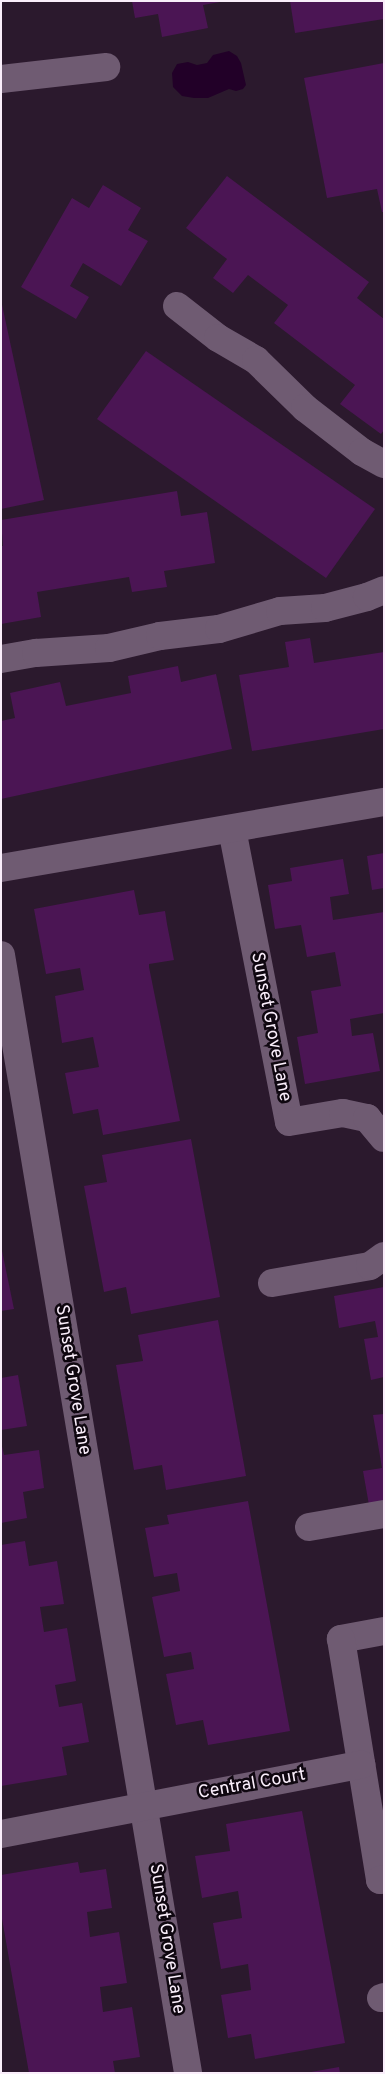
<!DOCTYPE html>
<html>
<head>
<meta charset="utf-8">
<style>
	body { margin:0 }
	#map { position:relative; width:385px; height:2074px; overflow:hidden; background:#2b192d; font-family:Overpass,sans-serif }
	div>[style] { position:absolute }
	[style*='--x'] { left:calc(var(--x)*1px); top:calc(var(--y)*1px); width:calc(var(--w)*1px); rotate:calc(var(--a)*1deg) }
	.water>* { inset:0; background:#220028 }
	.building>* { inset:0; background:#4b1554 }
	.street>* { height:28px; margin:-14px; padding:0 14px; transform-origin:14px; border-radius:14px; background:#6f5b72 }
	span { translate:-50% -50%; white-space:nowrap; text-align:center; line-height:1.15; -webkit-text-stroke:5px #0f0710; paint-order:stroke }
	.street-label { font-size:18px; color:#faeefb }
	.frame { position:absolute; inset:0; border:2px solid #faeefb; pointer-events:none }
</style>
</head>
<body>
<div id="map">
	<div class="water">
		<div style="clip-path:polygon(229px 51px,237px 56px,241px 63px,246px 85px,243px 89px,236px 91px,229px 89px,208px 98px,194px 98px,182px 96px,173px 87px,172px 73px,177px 64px,188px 62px,197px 65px,207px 63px,213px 55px)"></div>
	</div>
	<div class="building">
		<div style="clip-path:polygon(132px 1px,220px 1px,220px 2px,203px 5px,208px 28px,162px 37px,158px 14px,135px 18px)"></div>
		<div style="clip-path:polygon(290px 1px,384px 1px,384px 19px,295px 33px)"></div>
		<div style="clip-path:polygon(384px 63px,384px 212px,382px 212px,377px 189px,327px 198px,304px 78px)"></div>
		<div style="clip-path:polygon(227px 176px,369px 282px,357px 298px,384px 319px,384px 430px,381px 434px,340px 404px,355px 385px,274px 323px,288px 305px,248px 275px,233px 293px,213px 278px,227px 259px,186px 228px)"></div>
		<div style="clip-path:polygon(103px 185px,141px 208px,128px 230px,148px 241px,121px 286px,83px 263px,70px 286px,89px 297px,76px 319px,21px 287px,72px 198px,89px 208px)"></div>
		<div style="clip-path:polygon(1px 300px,44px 500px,1px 509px)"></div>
		<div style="clip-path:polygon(146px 351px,375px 509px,326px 578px,97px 419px)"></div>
		<div style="clip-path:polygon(177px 491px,181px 516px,207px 512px,215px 563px,164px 571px,167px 587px,132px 592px,129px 577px,37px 592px,41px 617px,1px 624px,1px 546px,3px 546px,1px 520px)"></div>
		<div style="clip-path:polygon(310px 638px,314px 663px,384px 652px,384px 729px,252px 751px,239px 675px,289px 667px,285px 642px)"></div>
		<div style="clip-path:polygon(178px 666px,181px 682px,216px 674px,232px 749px,1px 799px,1px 721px,15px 718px,10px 693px,60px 682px,66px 706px,131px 693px,128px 676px)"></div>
		<div style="clip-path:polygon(384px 853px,384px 888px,372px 890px,367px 856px)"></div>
		<div style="clip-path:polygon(343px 859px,349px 894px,330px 897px,333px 920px,384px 912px,384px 1013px,350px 1019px,352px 1036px,373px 1033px,380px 1071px,305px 1084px,297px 1037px,318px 1033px,311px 991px,341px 986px,335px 952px,307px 957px,301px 925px,275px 929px,268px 885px,292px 881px,290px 868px)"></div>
		<div style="clip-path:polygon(134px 890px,139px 915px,165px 911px,167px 924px,174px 960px,149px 964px,149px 967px,180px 1121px,103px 1135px,98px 1109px,73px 1114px,65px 1073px,99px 1067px,93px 1037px,62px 1043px,55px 996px,84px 990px,80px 968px,46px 974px,34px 909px)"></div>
		<div style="clip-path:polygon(191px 1139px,220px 1297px,131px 1314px,126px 1287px,104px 1292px,84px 1186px,107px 1182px,102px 1155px)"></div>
		<div style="clip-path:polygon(1px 1246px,14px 1309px,1px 1311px)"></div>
		<div style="clip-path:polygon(384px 1287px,384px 1377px,371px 1380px,364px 1339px,378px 1337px,375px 1321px,339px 1328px,334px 1296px)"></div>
		<div style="clip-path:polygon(218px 1320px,246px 1476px,166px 1490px,162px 1465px,134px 1470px,116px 1365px,143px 1361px,138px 1335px)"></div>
		<div style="clip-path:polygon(18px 1375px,27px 1426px,1px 1430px,1px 1378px)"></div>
		<div style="clip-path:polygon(384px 1414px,384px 1503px,369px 1505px,363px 1471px,382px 1468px,373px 1415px)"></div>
		<div style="clip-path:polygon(1px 1442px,4px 1455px,39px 1450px,44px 1488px,23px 1492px,27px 1518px,1px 1523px)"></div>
		<div style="clip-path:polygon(248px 1501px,290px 1731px,208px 1745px,203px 1720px,176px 1725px,166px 1674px,194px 1669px,191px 1652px,164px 1657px,152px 1597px,180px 1591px,177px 1573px,154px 1577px,145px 1528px,169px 1524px,167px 1515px)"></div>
		<div style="clip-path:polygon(25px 1541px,29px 1566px,57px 1561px,64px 1604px,40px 1607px,44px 1632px,67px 1628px,76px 1681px,55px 1685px,59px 1707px,82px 1703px,89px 1742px,62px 1747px,67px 1775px,1px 1786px,1px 1545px)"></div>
		<div style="clip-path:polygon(302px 1811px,345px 2043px,255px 2059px,251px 2034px,228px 2038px,221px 1995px,251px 1990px,248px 1964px,221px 1969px,213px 1923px,242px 1918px,238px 1891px,202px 1898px,195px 1856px,230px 1851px,226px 1824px)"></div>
		<div style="clip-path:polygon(78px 1862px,80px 1873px,106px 1869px,112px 1908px,87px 1912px,90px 1937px,119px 1932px,127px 1983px,100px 1987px,103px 2012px,132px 2007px,140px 2057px,113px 2061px,115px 2073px,29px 2073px,1px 1913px,1px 1875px)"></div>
		<div style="clip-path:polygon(339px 2067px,340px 2073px,311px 2073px,311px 2072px)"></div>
	</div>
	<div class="street">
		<div style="--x:1;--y:79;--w:106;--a:-6.5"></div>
		<div style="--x:177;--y:306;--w:52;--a:38"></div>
		<div style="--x:218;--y:338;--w:44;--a:30.1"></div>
		<div style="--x:256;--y:360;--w:69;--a:44.4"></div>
		<div style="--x:305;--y:408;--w:72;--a:37.7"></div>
		<div style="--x:362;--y:452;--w:25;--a:29"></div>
		<div style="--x:1;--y:659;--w:36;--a:-10"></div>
		<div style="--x:36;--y:653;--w:73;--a:-3.9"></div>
		<div style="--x:109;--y:648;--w:52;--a:-13.2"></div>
		<div style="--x:160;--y:636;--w:59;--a:-6.8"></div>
		<div style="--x:219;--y:629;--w:64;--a:-16.4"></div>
		<div style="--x:280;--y:611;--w:45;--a:-3.8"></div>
		<div style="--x:325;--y:608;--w:43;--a:-14.7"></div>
		<div style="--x:367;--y:597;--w:18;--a:-22"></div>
		<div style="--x:232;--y:829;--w:298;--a:79"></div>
		<div style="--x:289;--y:1122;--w:55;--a:-9.5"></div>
		<div style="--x:343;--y:1113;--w:25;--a:12"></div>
		<div style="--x:367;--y:1118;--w:26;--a:50"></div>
		<div style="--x:1;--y:868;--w:389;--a:-9.8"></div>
		<div style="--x:1;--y:955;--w:1134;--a:80.5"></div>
		<div style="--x:272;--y:1283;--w:99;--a:-9.8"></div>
		<div style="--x:370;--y:1266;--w:17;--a:-36"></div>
		<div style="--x:309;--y:1527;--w:76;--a:-9.8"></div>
		<div style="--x:384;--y:1631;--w:44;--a:169.5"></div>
		<div style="--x:341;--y:1639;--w:244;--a:80.8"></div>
		<div style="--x:380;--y:1880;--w:4;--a:-14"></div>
		<div style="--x:1;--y:1834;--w:367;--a:-10.9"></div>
		<div style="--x:381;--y:1998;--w:3;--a:-18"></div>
	</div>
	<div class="street-label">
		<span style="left:270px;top:1027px;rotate:79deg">Sunset Grove Lane</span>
		<span style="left:72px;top:1380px;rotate:81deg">Sunset Grove Lane</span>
		<span style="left:252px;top:1785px;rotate:-10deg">Central Court</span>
		<span style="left:166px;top:1939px;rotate:81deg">Sunset Grove Lane</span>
	</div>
	<div class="frame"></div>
</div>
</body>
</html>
